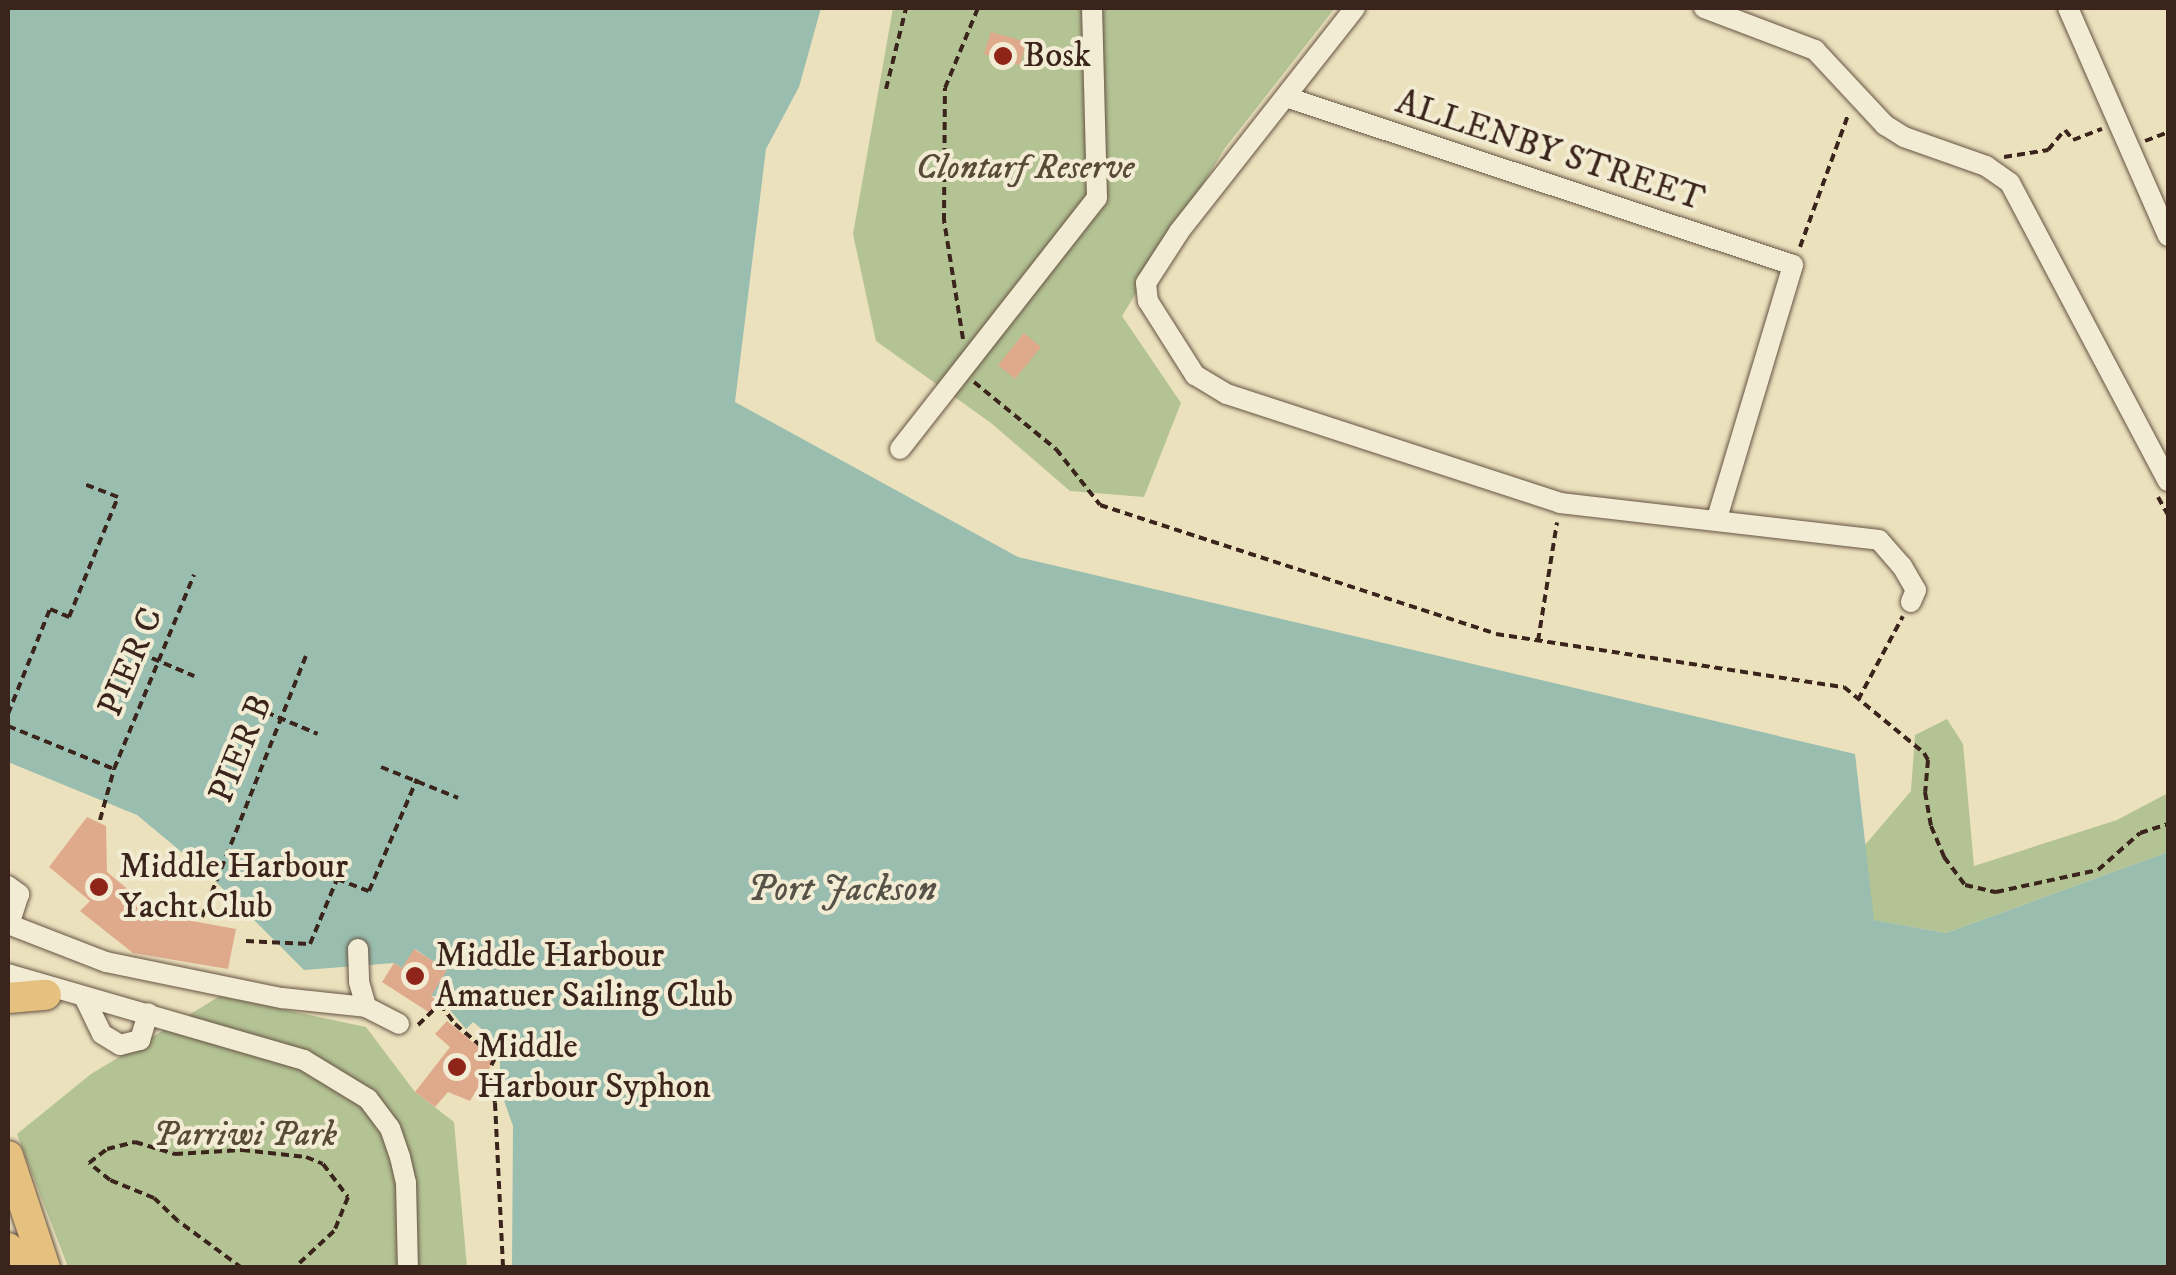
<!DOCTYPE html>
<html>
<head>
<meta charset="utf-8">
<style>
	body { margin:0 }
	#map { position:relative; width:2176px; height:1275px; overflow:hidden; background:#ece1bd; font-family:"IM FELL DW Pica",serif }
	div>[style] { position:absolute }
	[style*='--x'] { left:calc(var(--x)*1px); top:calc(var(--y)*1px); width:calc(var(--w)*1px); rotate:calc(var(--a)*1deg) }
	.green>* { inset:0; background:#b4c394 }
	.water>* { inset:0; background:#99beaf }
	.building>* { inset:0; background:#dfaa8c }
	.path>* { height:4px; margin-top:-2px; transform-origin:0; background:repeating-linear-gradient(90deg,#3a241b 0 8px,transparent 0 13px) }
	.roads { filter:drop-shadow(0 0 2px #665344) drop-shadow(0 0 2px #665344) }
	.minor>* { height:20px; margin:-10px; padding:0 10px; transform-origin:10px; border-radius:10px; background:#f3ecd4 }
	.highway>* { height:30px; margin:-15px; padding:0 15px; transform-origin:15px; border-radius:15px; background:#e6c07e }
	.dots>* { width:28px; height:28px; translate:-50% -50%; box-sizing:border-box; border:5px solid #f3ecd4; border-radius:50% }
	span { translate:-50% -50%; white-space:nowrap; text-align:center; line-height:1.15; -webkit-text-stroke:8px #f3ecd4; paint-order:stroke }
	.poi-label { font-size:35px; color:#3a241b }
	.left { translate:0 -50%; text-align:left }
	.street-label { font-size:35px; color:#3a241b }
	.park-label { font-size:35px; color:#584c39; font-style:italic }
	.water-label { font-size:38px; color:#565247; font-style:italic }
	.frame { position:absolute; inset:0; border:10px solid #3a241b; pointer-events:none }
</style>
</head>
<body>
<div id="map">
	<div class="green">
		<div style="clip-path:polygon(893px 8px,1335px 8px,1225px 148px,1122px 316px,1181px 403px,1144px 497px,1070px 491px,991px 423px,876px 341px,853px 234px)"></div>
		<div style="clip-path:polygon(1947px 719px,1963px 744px,1974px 866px,2117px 820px,2168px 793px,2168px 852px,1946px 933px,1873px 920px,1865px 845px,1911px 791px,1915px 735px)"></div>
		<div style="clip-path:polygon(220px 996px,366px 1027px,415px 1092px,454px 1122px,467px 1267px,68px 1267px,17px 1134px,91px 1074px)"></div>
	</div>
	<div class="water">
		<div style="clip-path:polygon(8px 8px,821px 8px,799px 87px,766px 149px,735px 402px,1018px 557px,1855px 754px,1874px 920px,1946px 933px,2168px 852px,2168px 1267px,512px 1267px,513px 1126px,500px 1089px,500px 1049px,493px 1051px,485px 1044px,489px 1035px,473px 1022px,466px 1029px,438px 996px,431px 996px,446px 970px,415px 949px,402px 968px,394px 963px,304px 970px,208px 874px,137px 815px,8px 762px)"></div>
	</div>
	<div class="building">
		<div style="clip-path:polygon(991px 32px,1027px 42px,1020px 65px,984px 54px)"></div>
		<div style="clip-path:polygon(1024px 333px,1041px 347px,1015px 379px,998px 365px)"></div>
		<div style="clip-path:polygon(87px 817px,106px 826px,107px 872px,159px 915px,236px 929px,228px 969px,133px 953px,80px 911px,90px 901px,49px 867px)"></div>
		<div style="clip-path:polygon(414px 949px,447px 970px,431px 996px,438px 1001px,430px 1013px,382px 982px,394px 963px,402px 968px)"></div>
		<div style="clip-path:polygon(447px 1021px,494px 1060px,470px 1101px,448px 1092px,435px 1107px,415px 1092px,450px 1047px,435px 1034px)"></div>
	</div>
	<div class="path">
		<div style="--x:886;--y:89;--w:83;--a:-76.1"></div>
		<div style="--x:2145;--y:141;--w:25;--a:-21"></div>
		<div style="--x:2004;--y:157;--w:45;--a:-9"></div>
		<div style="--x:2048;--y:150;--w:26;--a:-50"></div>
		<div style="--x:2065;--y:130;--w:13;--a:51"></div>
		<div style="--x:2073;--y:140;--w:31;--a:-21"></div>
		<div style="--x:1800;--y:247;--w:140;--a:-70"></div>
		<div style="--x:963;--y:339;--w:120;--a:-99.1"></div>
		<div style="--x:944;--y:221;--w:133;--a:-89.6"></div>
		<div style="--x:945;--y:88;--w:87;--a:-67.6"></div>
		<div style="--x:974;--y:382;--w:106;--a:39.3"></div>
		<div style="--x:1056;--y:449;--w:71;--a:51.8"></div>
		<div style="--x:1100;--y:505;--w:416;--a:18"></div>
		<div style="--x:1496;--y:634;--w:352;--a:8.7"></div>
		<div style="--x:1844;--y:687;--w:104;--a:39.5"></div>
		<div style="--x:1924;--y:753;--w:8;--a:60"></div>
		<div style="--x:1928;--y:760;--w:32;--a:95"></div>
		<div style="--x:1925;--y:792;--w:35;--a:80"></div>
		<div style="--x:1931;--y:826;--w:34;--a:67"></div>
		<div style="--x:1944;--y:857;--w:35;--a:53"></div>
		<div style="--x:1965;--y:885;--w:32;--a:13"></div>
		<div style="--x:1996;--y:892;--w:104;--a:-12.2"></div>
		<div style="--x:2098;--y:870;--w:56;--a:-41.4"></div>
		<div style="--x:2140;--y:833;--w:29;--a:-18"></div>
		<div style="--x:2158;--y:497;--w:21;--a:61"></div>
		<div style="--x:1538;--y:641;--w:120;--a:-80.9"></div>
		<div style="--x:128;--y:648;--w:72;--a:23"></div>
		<div style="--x:1858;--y:700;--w:95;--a:-61.8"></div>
		<div style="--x:254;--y:707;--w:69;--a:22.9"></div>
		<div style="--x:8;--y:714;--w:113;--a:-68.2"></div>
		<div style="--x:50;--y:609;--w:21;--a:23"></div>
		<div style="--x:69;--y:617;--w:130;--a:-67.8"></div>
		<div style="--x:118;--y:497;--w:36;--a:-159"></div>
		<div style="--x:8;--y:726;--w:114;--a:22.1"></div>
		<div style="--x:381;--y:767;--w:83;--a:21.9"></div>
		<div style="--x:100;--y:820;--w:53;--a:-74.6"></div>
		<div style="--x:114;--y:769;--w:210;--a:-67.6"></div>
		<div style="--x:202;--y:917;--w:281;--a:-68.3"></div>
		<div style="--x:246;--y:941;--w:64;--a:2.7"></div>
		<div style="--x:310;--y:944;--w:70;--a:-67.4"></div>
		<div style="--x:337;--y:879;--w:34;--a:21"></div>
		<div style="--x:369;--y:891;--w:122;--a:-66.8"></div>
		<div style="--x:418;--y:1025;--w:30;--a:-44"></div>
		<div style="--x:440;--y:1004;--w:25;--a:53"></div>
		<div style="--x:455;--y:1024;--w:52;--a:40.4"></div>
		<div style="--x:495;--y:1058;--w:20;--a:117"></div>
		<div style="--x:486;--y:1076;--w:8;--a:45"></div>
		<div style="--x:492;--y:1082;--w:21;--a:82"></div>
		<div style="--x:495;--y:1103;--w:165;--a:87.2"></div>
		<div style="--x:242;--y:1268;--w:79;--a:-143.7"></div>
		<div style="--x:178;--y:1221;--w:33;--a:-136"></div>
		<div style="--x:154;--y:1198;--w:48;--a:-157.8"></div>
		<div style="--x:110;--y:1180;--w:27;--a:-141"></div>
		<div style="--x:89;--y:1163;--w:23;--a:-38"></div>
		<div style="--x:107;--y:1149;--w:29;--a:-14"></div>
		<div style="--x:135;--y:1142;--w:42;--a:16.7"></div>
		<div style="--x:175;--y:1154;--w:67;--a:-3.4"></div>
		<div style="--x:242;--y:1150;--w:64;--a:6.2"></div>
		<div style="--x:306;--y:1157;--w:18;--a:22"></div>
		<div style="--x:323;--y:1164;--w:41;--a:52.9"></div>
		<div style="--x:348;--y:1197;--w:37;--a:112"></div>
		<div style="--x:334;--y:1231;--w:54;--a:137.2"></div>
	</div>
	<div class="roads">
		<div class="minor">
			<div style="--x:1355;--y:8;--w:285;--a:128.2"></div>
			<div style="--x:1179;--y:232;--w:61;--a:122.9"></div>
			<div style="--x:1146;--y:283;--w:18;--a:84"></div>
			<div style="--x:1148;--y:301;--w:88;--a:57.6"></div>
			<div style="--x:1195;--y:375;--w:37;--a:31"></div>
			<div style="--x:1227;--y:394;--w:350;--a:18.1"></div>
			<div style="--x:1560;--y:503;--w:321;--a:6.6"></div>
			<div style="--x:1879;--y:540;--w:35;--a:49"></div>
			<div style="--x:1902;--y:566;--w:28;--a:60"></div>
			<div style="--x:1916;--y:590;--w:13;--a:113"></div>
			<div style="--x:1704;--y:8;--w:119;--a:20.7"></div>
			<div style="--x:1815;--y:50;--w:103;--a:47"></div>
			<div style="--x:1885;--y:125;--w:22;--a:32"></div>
			<div style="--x:1904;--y:137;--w:87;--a:19.5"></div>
			<div style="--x:1986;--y:166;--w:29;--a:35"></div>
			<div style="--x:2010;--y:183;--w:337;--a:62.1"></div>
			<div style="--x:2068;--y:8;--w:249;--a:66.3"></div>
			<div style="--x:1286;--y:97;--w:534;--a:18.33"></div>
			<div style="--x:1793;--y:265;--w:265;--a:106.7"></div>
			<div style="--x:900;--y:449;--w:319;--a:-51.9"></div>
			<div style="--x:1097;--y:198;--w:190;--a:-91.5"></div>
			<div style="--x:8;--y:886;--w:14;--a:36"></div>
			<div style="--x:19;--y:894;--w:32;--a:108"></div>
			<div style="--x:8;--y:924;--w:105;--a:21.2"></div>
			<div style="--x:106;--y:962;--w:180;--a:11.6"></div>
			<div style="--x:282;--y:998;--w:84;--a:6.1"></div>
			<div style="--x:366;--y:1007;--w:37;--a:27"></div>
			<div style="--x:358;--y:949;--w:33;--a:88"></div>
			<div style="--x:359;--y:982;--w:26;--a:74"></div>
			<div style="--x:8;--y:974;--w:308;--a:16.2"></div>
			<div style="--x:304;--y:1060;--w:75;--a:31.4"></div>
			<div style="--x:368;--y:1099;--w:36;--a:53"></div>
			<div style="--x:390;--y:1128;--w:31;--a:71"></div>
			<div style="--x:400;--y:1157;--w:27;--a:77"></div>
			<div style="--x:406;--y:1183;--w:85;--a:88.7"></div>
			<div style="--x:84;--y:997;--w:41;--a:64.1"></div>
			<div style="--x:102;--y:1034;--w:21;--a:31"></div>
			<div style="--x:120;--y:1045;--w:21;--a:-14"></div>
			<div style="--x:140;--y:1040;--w:28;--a:-73"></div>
		</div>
		<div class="highway">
			<div style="--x:8;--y:998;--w:38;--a:-5"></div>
			<div style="--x:8;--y:1156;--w:118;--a:71.7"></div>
			<div style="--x:8;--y:1248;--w:21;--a:71"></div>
		</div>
	</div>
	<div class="dots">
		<div style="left:1003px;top:56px;background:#8f2418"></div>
		<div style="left:99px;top:887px;background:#8f2418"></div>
		<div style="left:415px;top:976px;background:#8f2418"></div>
		<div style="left:457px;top:1067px;background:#8f2418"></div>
	</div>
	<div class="poi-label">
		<span class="left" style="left:1023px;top:56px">Bosk</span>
		<span class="left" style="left:119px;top:887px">Middle Harbour<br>Yacht Club</span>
		<span class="left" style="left:435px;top:976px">Middle Harbour<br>Amatuer Sailing Club</span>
		<span class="left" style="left:477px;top:1067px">Middle<br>Harbour Syphon</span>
	</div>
	<div class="street-label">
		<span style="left:1550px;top:151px;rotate:18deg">ALLENBY STREET</span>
		<span style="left:131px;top:662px;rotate:-67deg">PIER C</span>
		<span style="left:241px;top:749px;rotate:-68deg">PIER B</span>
	</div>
	<div class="park-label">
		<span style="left:1025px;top:168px">Clontarf Reserve</span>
		<span style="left:245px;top:1135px">Parriwi Park</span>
	</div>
	<div class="water-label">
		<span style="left:842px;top:890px">Port Jackson</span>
	</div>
	<div class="frame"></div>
</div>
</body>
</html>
